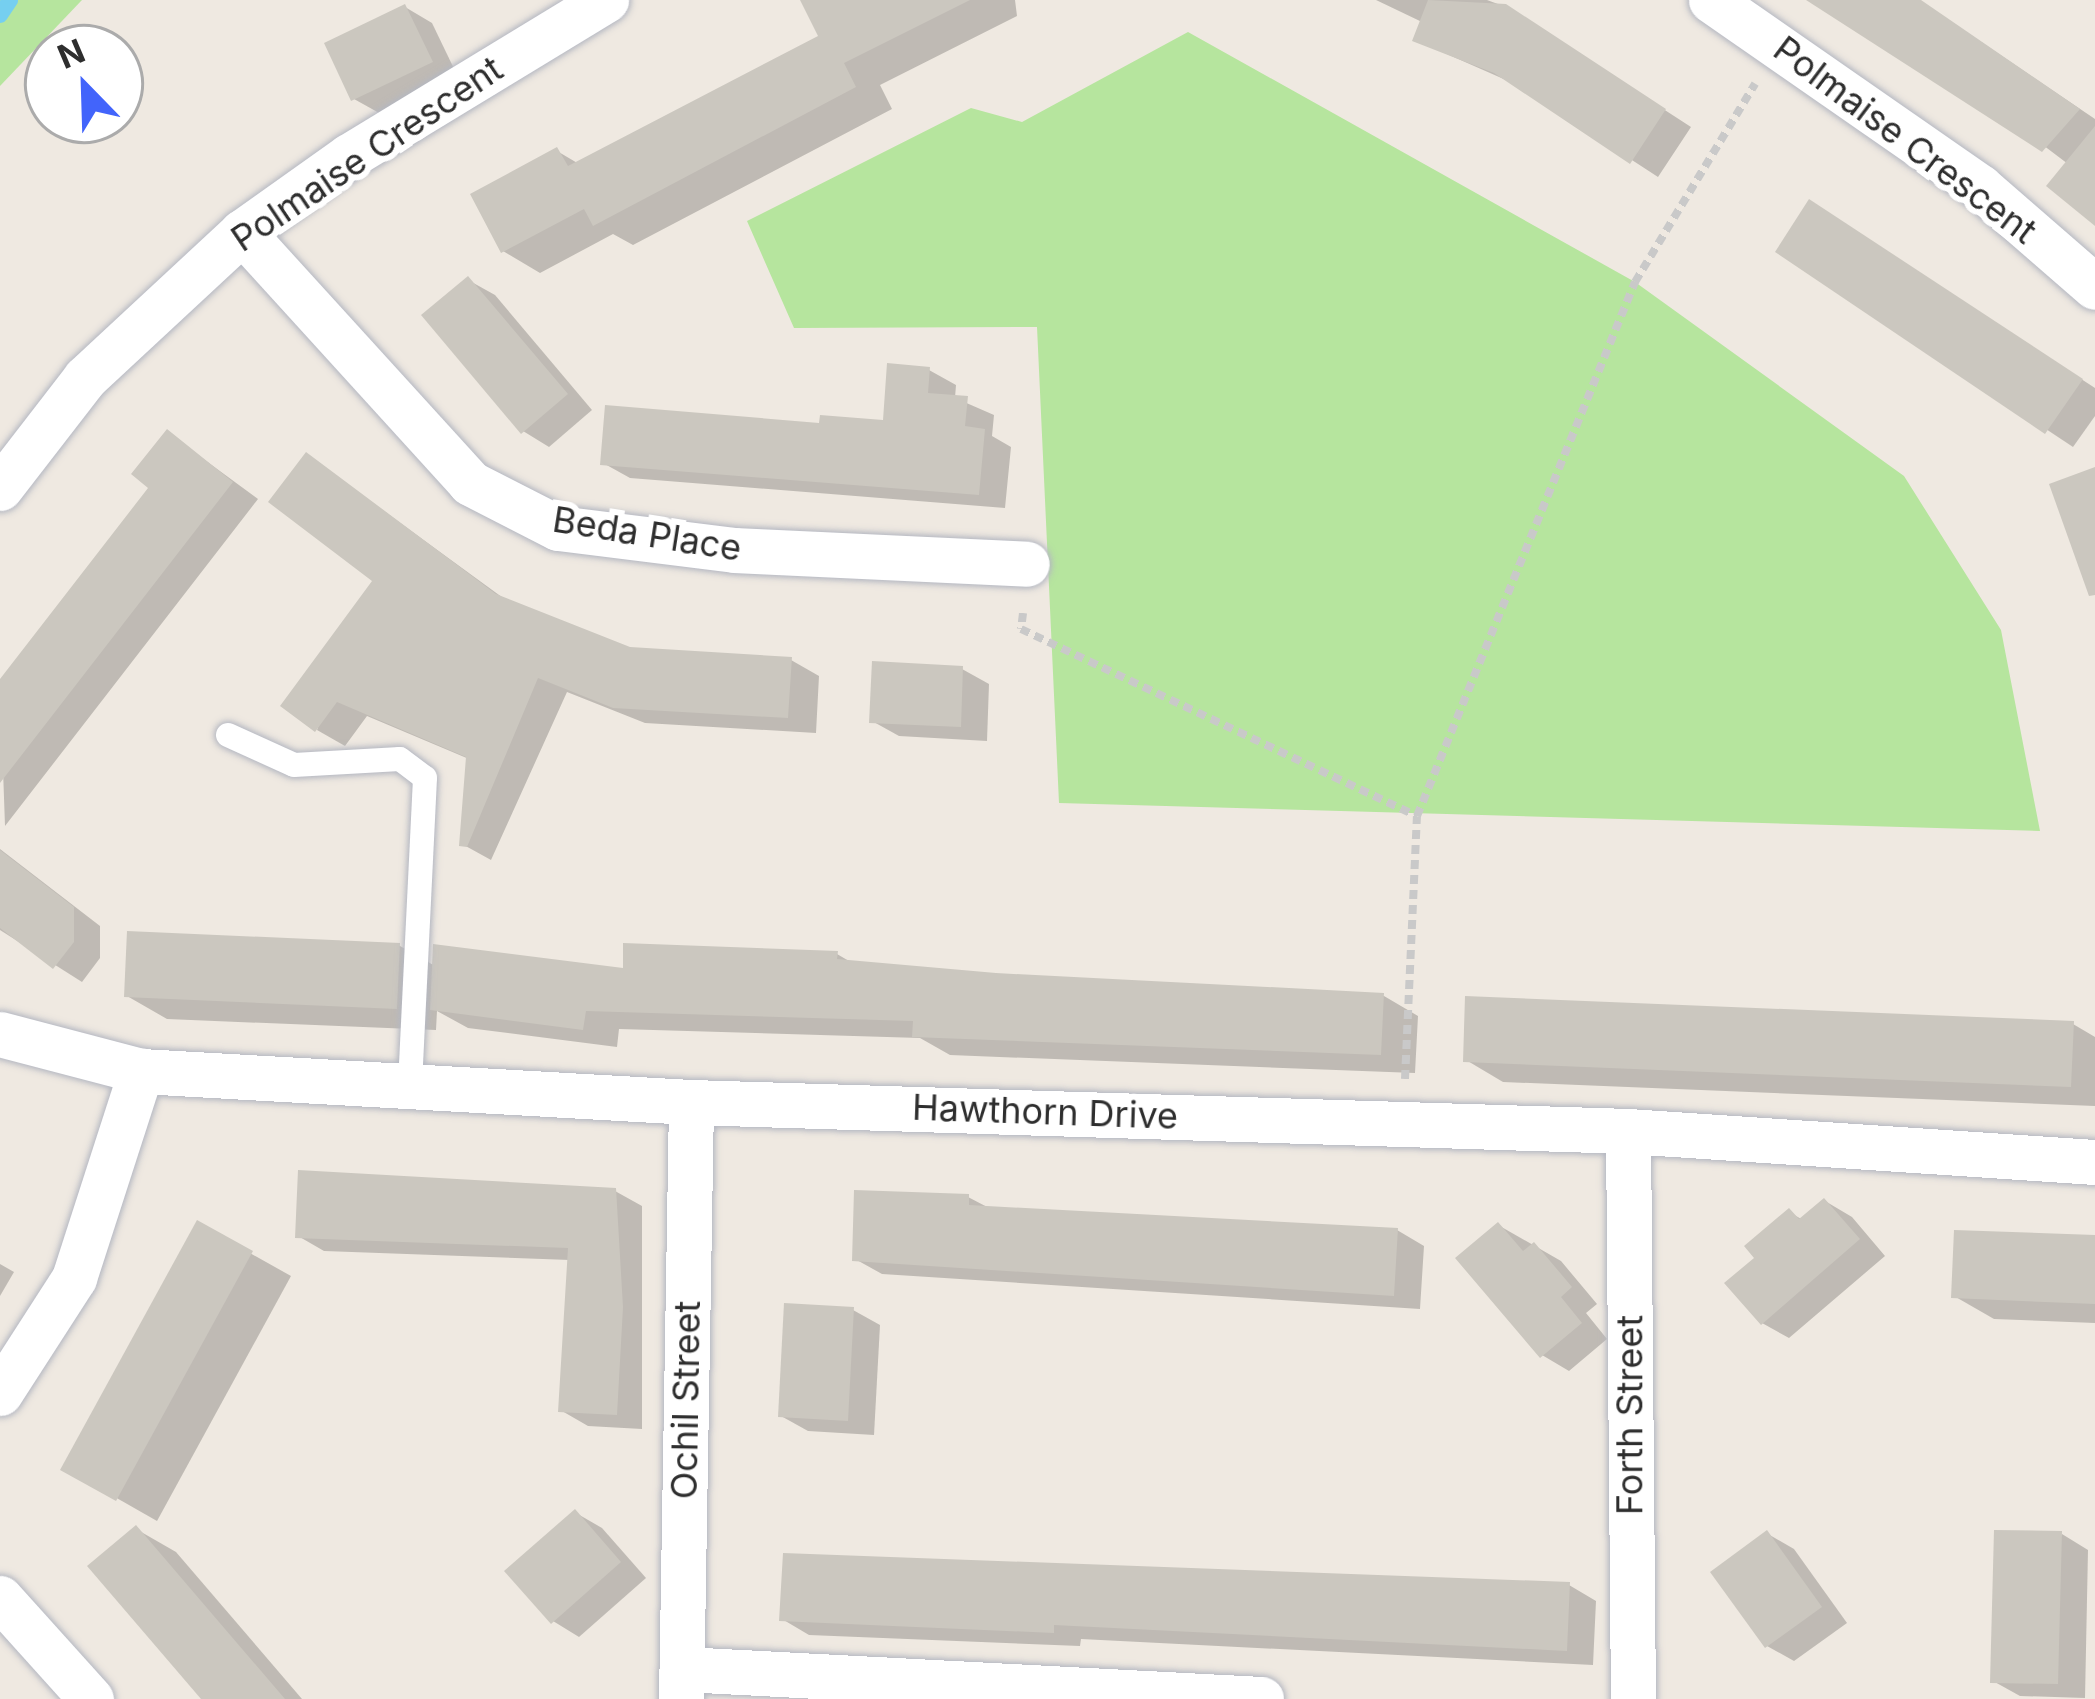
<!DOCTYPE html>
<html>
<head>
<meta charset="utf-8">
<style>
	body { margin:0 }
	#map { position:relative; width:2095px; height:1699px; overflow:hidden; background:#efe9e1; font-family:Inter,sans-serif }
	div>[style] { position:absolute }
	[style*='--x'] { left:calc(var(--x)*1px); top:calc(var(--y)*1px); width:calc(var(--w)*1px); rotate:calc(var(--a)*1deg) }
	.green>* { inset:0; background:#b6e59e }
	.shadow>* { inset:0; background:#0003 }
	.stream>* { height:16px; margin:-8px; padding:0 8px; transform-origin:8px; border-radius:8px; background:#75cff0 }
	.building>* { inset:0; background:#cbc7bf }
	.path>* { height:8px; margin-top:-4px; transform-origin:0; background:repeating-linear-gradient(90deg,#c9c9c9 0 9px,transparent 0 15px) }
	.roads { filter:drop-shadow(0 0 3px #b4b7c1) drop-shadow(0 0 3px #b4b7c1) }
	.service>* { height:24px; margin:-12px; padding:0 12px; transform-origin:12px; border-radius:12px; background:#fff }
	.minor>* { height:45px; margin:-22.5px; padding:0 22.5px; transform-origin:22.5px; border-radius:22.5px; background:#fff }
	span { translate:-50% -50%; white-space:nowrap; text-align:center; line-height:1.15; -webkit-text-stroke:12px #fff; paint-order:stroke }
	.street-label { font-size:36px; color:#2e2e2e }
	.north { position:absolute; left:24px; top:24px; width:120px; height:120px; box-sizing:border-box; background:#fff; border:3px solid #ababab; border-radius:50%; rotate:337deg; font-size:33px; font-weight:700; line-height:48px; text-align:center; color:#2e2e2e }
	.north::after { content:''; display:block; margin:auto; width:42px; height:54px; background:#4264fb; clip-path:polygon(50% 0,100% 100%,50% 72%,0 100%) }
</style>
</head>
<body>
<div id="map">
	<div class="green">
		<div style="clip-path:polygon(0 0,82px 0,0 86px)"></div>
		<div style="clip-path:polygon(1188px 32px,1635px 282px,1904px 476px,2001px 630px,2040px 831px,1059px 803px,1037px 327px,794px 328px,747px 221px,971px 108px,1022px 122px)"></div>
	</div>
	<div class="shadow">
		<div style="clip-path:polygon(831px 0,1015px 0,1017px 16px,880px 85px,892px 109px,633px 245px,613px 234px,540px 273px,503px 251px,557px 151px,579px 164px,822px 37px)"></div>
		<div style="clip-path:polygon(1376px 0,1487px 0,1506px 7px,1691px 127px,1658px 177px,1515px 84px,1415px 40px,1422px 22px)"></div>
		<div style="clip-path:polygon(1851px 0,1919px 0,2095px 119px,2095px 223px,2068px 164px)"></div>
		<div style="clip-path:polygon(405px 7px,432px 23px,458px 77px,381px 114px,354px 99px)"></div>
		<div style="clip-path:polygon(1836px 219px,2095px 388px,2095px 416px,2073px 447px,1779px 251px)"></div>
		<div style="clip-path:polygon(468px 280px,495px 295px,592px 410px,549px 447px,523px 431px)"></div>
		<div style="clip-path:polygon(929px 370px,956px 385px,955px 398px,994px 415px,992px 436px,1011px 447px,1005px 508px,630px 478px,603px 463px,822px 426px,885px 423px)"></div>
		<div style="clip-path:polygon(168px 433px,258px 499px,5px 826px,0 685px,152px 487px)"></div>
		<div style="clip-path:polygon(307px 455px,510px 603px,629px 650px,791px 660px,819px 676px,816px 733px,645px 723px,567px 692px,491px 860px,462px 844px,469px 759px,367px 716px,345px 746px,317px 730px,376px 580px)"></div>
		<div style="clip-path:polygon(962px 669px,989px 684px,987px 741px,899px 736px,872px 721px)"></div>
		<div style="clip-path:polygon(0 849px,100px 926px,100px 958px,82px 982px,0 930px)"></div>
		<div style="clip-path:polygon(400px 946px,435px 966px,625px 972px,837px 954px,854px 964px,995px 976px,1384px 996px,1418px 1016px,1415px 1073px,950px 1055px,920px 1038px,619px 1029px,617px 1047px,468px 1028px,437px 1011px,436px 1030px,167px 1019px,127px 996px)"></div>
		<div style="clip-path:polygon(2073px 1024px,2095px 1037px,2095px 1106px,1503px 1082px,1466px 1060px)"></div>
		<div style="clip-path:polygon(615px 1191px,642px 1206px,642px 1429px,588px 1426px,562px 1411px,570px 1260px,324px 1251px,298px 1236px)"></div>
		<div style="clip-path:polygon(968px 1197px,991px 1209px,1397px 1230px,1424px 1246px,1420px 1309px,882px 1274px,855px 1259px)"></div>
		<div style="clip-path:polygon(1825px 1201px,1852px 1217px,1885px 1256px,1789px 1338px,1762px 1323px,1758px 1258px,1789px 1212px,1803px 1220px)"></div>
		<div style="clip-path:polygon(198px 1224px,291px 1276px,157px 1521px,64px 1468px)"></div>
		<div style="clip-path:polygon(1498px 1225px,1561px 1261px,1597px 1304px,1586px 1313px,1607px 1339px,1569px 1371px,1542px 1355px)"></div>
		<div style="clip-path:polygon(2095px 1237px,2095px 1323px,1994px 1319px,1954px 1296px)"></div>
		<div style="clip-path:polygon(0 1264px,14px 1272px,0 1296px)"></div>
		<div style="clip-path:polygon(853px 1310px,880px 1325px,874px 1435px,808px 1431px,781px 1416px)"></div>
		<div style="clip-path:polygon(576px 1513px,602px 1528px,646px 1578px,579px 1637px,553px 1621px)"></div>
		<div style="clip-path:polygon(136px 1529px,176px 1552px,302px 1699px,205px 1699px)"></div>
		<div style="clip-path:polygon(1768px 1534px,1794px 1549px,1847px 1623px,1794px 1661px,1767px 1646px)"></div>
		<div style="clip-path:polygon(2062px 1534px,2088px 1550px,2085px 1698px,2020px 1696px,1993px 1681px)"></div>
		<div style="clip-path:polygon(1569px 1585px,1596px 1601px,1593px 1665px,1081px 1639px,1080px 1646px,809px 1635px,782px 1619px)"></div>
	</div>
	<div class="stream">
		<div style="--x:0;--y:15;--w:18;--a:-56"></div>
	</div>
	<div class="building">
		<div style="clip-path:polygon(800px 0,970px 0,844px 63px,856px 87px,593px 226px,584px 209px,501px 253px,470px 194px,557px 147px,568px 166px,818px 36px)"></div>
		<div style="clip-path:polygon(1428px 0,1506px 4px,1666px 109px,1630px 164px,1494px 73px,1412px 41px)"></div>
		<div style="clip-path:polygon(1806px 0,1921px 0,2080px 109px,2042px 152px)"></div>
		<div style="clip-path:polygon(405px 4px,433px 62px,351px 101px,324px 43px)"></div>
		<div style="clip-path:polygon(2095px 126px,2095px 226px,2046px 186px)"></div>
		<div style="clip-path:polygon(1809px 199px,2083px 379px,2045px 434px,1775px 252px)"></div>
		<div style="clip-path:polygon(468px 276px,568px 394px,521px 434px,421px 315px)"></div>
		<div style="clip-path:polygon(887px 363px,930px 367px,928px 393px,968px 396px,965px 426px,985px 429px,979px 495px,600px 465px,605px 405px,819px 423px,820px 415px,883px 420px)"></div>
		<div style="clip-path:polygon(167px 429px,233px 482px,0 783px,0 679px,148px 488px,131px 474px)"></div>
		<div style="clip-path:polygon(306px 452px,496px 594px,630px 647px,792px 657px,788px 718px,613px 708px,538px 678px,467px 847px,459px 846px,466px 757px,337px 702px,315px 732px,280px 706px,372px 581px,268px 502px)"></div>
		<div style="clip-path:polygon(2095px 467px,2095px 595px,2089px 596px,2049px 484px)"></div>
		<div style="clip-path:polygon(872px 661px,963px 666px,961px 727px,869px 723px)"></div>
		<div style="clip-path:polygon(0 850px,74px 907px,74px 942px,53px 969px,0 928px)"></div>
		<div style="clip-path:polygon(127px 931px,400px 943px,397px 1009px,124px 997px)"></div>
		<div style="clip-path:polygon(623px 943px,838px 951px,837px 959px,996px 973px,1384px 993px,1381px 1055px,912px 1037px,913px 1021px,586px 1011px,583px 1030px,430px 1010px,433px 944px,623px 968px)"></div>
		<div style="clip-path:polygon(1465px 996px,2074px 1021px,2071px 1087px,1463px 1062px)"></div>
		<div style="clip-path:polygon(298px 1170px,616px 1188px,623px 1307px,617px 1415px,558px 1412px,568px 1248px,295px 1238px)"></div>
		<div style="clip-path:polygon(854px 1190px,969px 1194px,969px 1205px,1398px 1228px,1394px 1296px,852px 1261px)"></div>
		<div style="clip-path:polygon(1824px 1198px,1860px 1239px,1761px 1325px,1724px 1283px,1754px 1258px,1744px 1246px,1789px 1208px,1799px 1219px)"></div>
		<div style="clip-path:polygon(197px 1220px,253px 1251px,116px 1501px,60px 1470px)"></div>
		<div style="clip-path:polygon(1498px 1222px,1523px 1251px,1534px 1242px,1572px 1287px,1561px 1297px,1582px 1323px,1540px 1358px,1455px 1258px)"></div>
		<div style="clip-path:polygon(1954px 1230px,2095px 1235px,2095px 1304px,1951px 1298px)"></div>
		<div style="clip-path:polygon(784px 1303px,854px 1307px,848px 1421px,778px 1417px)"></div>
		<div style="clip-path:polygon(575px 1509px,621px 1562px,551px 1624px,504px 1571px)"></div>
		<div style="clip-path:polygon(136px 1525px,285px 1699px,201px 1699px,87px 1566px)"></div>
		<div style="clip-path:polygon(1767px 1530px,1822px 1607px,1765px 1648px,1710px 1572px)"></div>
		<div style="clip-path:polygon(1994px 1530px,2062px 1531px,2058px 1684px,1990px 1683px)"></div>
		<div style="clip-path:polygon(783px 1553px,1570px 1582px,1567px 1651px,1054px 1625px,1054px 1633px,779px 1621px)"></div>
	</div>
	<div class="path">
		<div style="--x:1023;--y:613;--w:16;--a:97"></div>
		<div style="--x:1021;--y:629;--w:438;--a:25.3"></div>
		<div style="--x:1405;--y:1079;--w:263;--a:-87.4"></div>
		<div style="--x:1417;--y:816;--w:577;--a:-67.79"></div>
		<div style="--x:1635;--y:282;--w:232;--a:-58.8"></div>
	</div>
	<div class="roads">
		<div class="service">
			<div style="--x:228;--y:735;--w:72;--a:24.4"></div>
			<div style="--x:294;--y:765;--w:106;--a:-3.2"></div>
			<div style="--x:400;--y:759;--w:31;--a:37"></div>
			<div style="--x:425;--y:778;--w:308;--a:92.8"></div>
		</div>
		<div class="minor">
			<div style="--x:1711;--y:0;--w:328;--a:34.8"></div>
			<div style="--x:1980;--y:187;--w:152;--a:41"></div>
			<div style="--x:242;--y:232;--w:339;--a:47.7"></div>
			<div style="--x:470;--y:483;--w:99;--a:27.1"></div>
			<div style="--x:558;--y:528;--w:178;--a:7.1"></div>
			<div style="--x:735;--y:550;--w:292;--a:2.7"></div>
			<div style="--x:0;--y:488;--w:139;--a:-52.3"></div>
			<div style="--x:85;--y:378;--w:214;--a:-42.9"></div>
			<div style="--x:242;--y:232;--w:131;--a:-35.4"></div>
			<div style="--x:349;--y:156;--w:301;--a:-31.3"></div>
			<div style="--x:0;--y:1034;--w:146;--a:14.7"></div>
			<div style="--x:141;--y:1071;--w:551;--a:3.23"></div>
			<div style="--x:691;--y:1102;--w:937;--a:1.77"></div>
			<div style="--x:1628;--y:1131;--w:468;--a:3.8"></div>
			<div style="--x:1628;--y:1131;--w:568;--a:89.5"></div>
			<div style="--x:0;--y:1393;--w:137;--a:-57.2"></div>
			<div style="--x:74;--y:1278;--w:218;--a:-72.1"></div>
			<div style="--x:0;--y:1598;--w:136;--a:48"></div>
			<div style="--x:683;--y:1669;--w:579;--a:2.97"></div>
			<div style="--x:681;--y:1699;--w:597;--a:-89.04"></div>
		</div>
	</div>
	<div class="street-label">
		<span style="left:1905px;top:140px;rotate:37deg">Polmaise Crescent</span>
		<span style="left:367px;top:154px;rotate:-34deg">Polmaise Crescent</span>
		<span style="left:647px;top:534px;rotate:9deg">Beda Place</span>
		<span style="left:1045px;top:1112px;rotate:2deg">Hawthorn Drive</span>
		<span style="left:686px;top:1400px;rotate:-89deg">Ochil Street</span>
		<span style="left:1630px;top:1415px;rotate:-90deg">Forth Street</span>
	</div>
	<div class="north">N</div>
</div>
</body>
</html>
